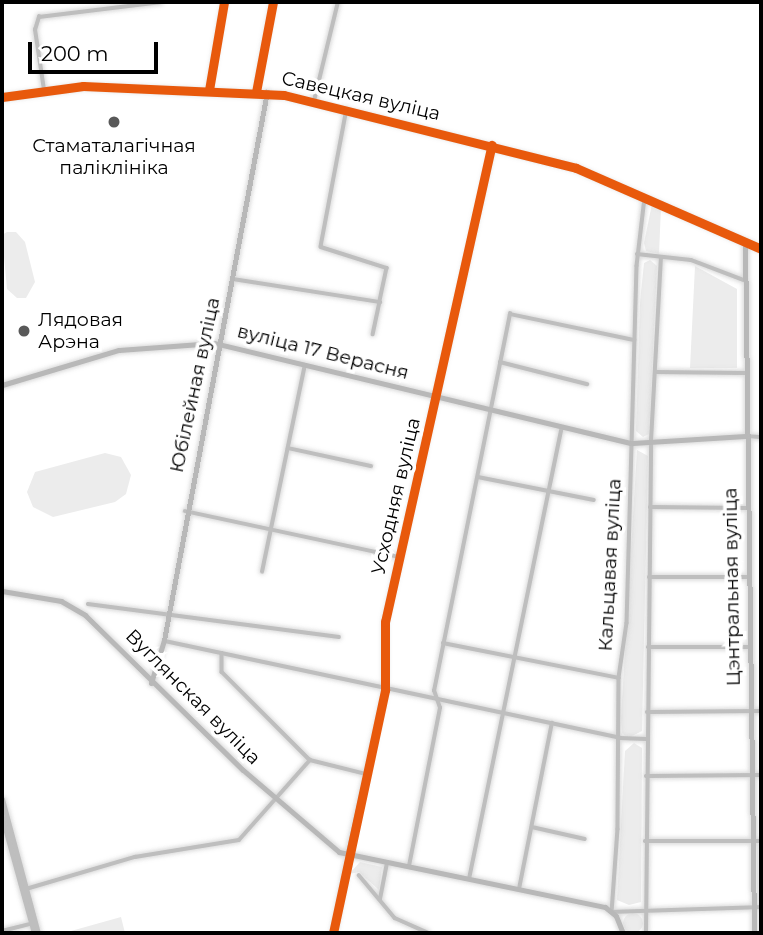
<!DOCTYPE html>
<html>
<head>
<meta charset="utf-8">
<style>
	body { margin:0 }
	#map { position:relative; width:763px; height:935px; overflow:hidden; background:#fff; font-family:Montserrat,sans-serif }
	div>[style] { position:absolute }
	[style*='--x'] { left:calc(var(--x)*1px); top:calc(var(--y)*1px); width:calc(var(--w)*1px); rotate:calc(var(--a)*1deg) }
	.green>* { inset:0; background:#ececec }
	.round { border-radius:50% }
	.roads { filter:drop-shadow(0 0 2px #dbdbdb) drop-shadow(0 0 2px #dbdbdb) }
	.street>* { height:3.5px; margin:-1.75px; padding:0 1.75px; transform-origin:1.75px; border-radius:1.75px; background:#bebebe }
	.secondary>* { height:5px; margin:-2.5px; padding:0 2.5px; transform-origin:2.5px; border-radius:2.5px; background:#b8b8b8 }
	.primary>* { height:5px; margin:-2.5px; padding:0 2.5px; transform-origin:2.5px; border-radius:2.5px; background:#bebebe }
	.cycleway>* { height:9px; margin:-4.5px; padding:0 4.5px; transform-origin:4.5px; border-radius:4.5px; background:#e8590c }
	.dots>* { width:19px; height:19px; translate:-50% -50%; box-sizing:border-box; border:4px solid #fff; border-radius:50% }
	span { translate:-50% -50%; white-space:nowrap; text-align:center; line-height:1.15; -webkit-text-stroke:7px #fff; paint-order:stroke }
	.street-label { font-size:19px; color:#000 }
	.poi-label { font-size:19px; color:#000 }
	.left { translate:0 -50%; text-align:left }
	.frame { position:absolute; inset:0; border:4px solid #000; pointer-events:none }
	.scale { position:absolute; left:28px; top:42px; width:130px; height:32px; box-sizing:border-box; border:4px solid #000; border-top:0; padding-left:9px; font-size:21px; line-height:24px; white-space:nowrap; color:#000; -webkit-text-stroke:5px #fff; paint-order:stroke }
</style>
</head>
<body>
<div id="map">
	<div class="green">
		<div style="clip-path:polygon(652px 204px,661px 207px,659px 254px,646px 251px,644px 243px)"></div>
		<div style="clip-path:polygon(7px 232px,16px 232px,25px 242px,35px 282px,26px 298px,17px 298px,7px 289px,2px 235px)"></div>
		<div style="clip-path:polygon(650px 260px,657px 266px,649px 434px,643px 437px,636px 431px,640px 303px,644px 263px)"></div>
		<div style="clip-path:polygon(695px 266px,737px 289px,737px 368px,690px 368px)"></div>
		<div style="clip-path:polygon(637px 450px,648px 456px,642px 731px,628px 738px,622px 733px,621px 718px)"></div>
		<div style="clip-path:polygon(105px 453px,121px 457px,131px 475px,126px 494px,115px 502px,53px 517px,33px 507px,27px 492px,35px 472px)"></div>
		<div style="clip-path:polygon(634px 743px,642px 748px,641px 902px,629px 905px,617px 900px,625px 751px)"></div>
		<div style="clip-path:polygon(761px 842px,761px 903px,757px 900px,757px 845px)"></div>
		<div style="clip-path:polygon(360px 862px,382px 867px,379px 890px,359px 872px,349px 874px)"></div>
		<div class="round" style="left:623px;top:913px;width:20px;height:20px"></div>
		<div style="clip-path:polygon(121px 917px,125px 933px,61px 933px,71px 931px)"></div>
	</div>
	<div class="roads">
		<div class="street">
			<div style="--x:44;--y:90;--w:61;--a:-98.5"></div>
			<div style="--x:35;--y:30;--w:14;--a:-73"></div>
			<div style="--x:39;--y:17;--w:123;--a:-7"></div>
			<div style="--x:209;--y:90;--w:89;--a:-80.3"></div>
			<div style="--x:256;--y:92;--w:92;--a:-79.3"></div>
			<div style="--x:314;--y:101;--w:102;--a:-76.4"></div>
			<div style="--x:347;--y:109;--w:140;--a:100.7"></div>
			<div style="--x:321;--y:247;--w:69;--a:17.7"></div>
			<div style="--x:387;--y:268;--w:35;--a:102"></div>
			<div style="--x:645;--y:198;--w:68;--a:96.7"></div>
			<div style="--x:637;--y:266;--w:357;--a:91.6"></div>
			<div style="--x:627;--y:623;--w:56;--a:98.3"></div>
			<div style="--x:619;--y:678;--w:151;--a:90.4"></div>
			<div style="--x:618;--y:829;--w:83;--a:94.1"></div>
			<div style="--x:612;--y:912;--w:149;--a:-1.9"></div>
			<div style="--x:637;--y:254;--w:54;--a:6.3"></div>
			<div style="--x:691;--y:260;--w:57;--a:20.7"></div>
			<div style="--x:233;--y:279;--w:149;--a:8.9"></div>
			<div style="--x:380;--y:302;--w:33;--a:102"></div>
			<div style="--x:500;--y:362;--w:90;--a:14.2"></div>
			<div style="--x:655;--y:372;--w:91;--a:0.6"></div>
			<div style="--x:747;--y:436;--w:14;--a:4"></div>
			<div style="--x:288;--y:448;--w:85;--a:12.2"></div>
			<div style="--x:478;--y:477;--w:118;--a:11.2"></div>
			<div style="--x:650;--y:507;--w:97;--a:0.6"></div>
			<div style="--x:185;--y:511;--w:220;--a:12.1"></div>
			<div style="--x:262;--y:572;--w:211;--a:-78.3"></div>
			<div style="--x:649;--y:577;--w:99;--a:0"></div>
			<div style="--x:88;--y:604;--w:253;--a:7.5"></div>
			<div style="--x:165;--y:641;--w:465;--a:12"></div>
			<div style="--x:620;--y:738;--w:26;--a:2"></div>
			<div style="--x:443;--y:643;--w:179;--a:11.2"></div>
			<div style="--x:648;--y:647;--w:100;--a:0"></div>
			<div style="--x:222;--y:653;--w:19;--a:90"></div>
			<div style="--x:222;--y:672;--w:124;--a:45"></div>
			<div style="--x:310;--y:760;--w:58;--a:14"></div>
			<div style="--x:647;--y:712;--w:114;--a:-0.5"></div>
			<div style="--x:646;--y:776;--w:115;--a:-0.5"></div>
			<div style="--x:532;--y:827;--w:54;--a:12.8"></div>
			<div style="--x:645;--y:841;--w:116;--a:0"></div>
			<div style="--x:348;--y:853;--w:167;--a:-77.2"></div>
			<div style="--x:385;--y:690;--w:68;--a:-90"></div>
			<div style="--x:385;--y:622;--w:488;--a:-77.3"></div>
			<div style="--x:409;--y:866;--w:161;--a:-78.9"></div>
			<div style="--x:440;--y:708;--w:18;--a:-109"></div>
			<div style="--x:434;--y:691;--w:385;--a:-78.6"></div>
			<div style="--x:510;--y:314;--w:127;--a:11.8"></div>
			<div style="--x:359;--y:875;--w:56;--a:50.1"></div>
			<div style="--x:395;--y:918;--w:36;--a:24"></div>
			<div style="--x:469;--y:879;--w:461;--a:-78.4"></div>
			<div style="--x:26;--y:889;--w:114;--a:-16.4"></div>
			<div style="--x:135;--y:857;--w:105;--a:-9.3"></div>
			<div style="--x:239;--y:840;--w:107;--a:-48.4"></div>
			<div style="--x:519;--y:889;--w:169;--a:-78.8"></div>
			<div style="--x:380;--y:899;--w:37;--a:-79"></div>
			<div style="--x:2;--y:931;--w:30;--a:-14"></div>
			<div style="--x:646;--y:933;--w:492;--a:-89.4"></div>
			<div style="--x:651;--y:441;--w:183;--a:-86.9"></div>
		</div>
		<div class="secondary">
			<div style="--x:2;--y:97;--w:82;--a:-7.7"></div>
			<div style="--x:83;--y:86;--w:201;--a:2.6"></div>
			<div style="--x:284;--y:95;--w:301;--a:14"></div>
			<div style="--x:576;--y:168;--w:202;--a:23.6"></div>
			<div style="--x:745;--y:241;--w:692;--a:89.25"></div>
			<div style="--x:2;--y:385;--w:122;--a:-16.7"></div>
			<div style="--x:119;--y:350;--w:95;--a:-4.2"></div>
			<div style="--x:214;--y:343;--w:429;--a:13.5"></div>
			<div style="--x:631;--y:443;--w:116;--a:-3.5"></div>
			<div style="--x:2;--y:591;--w:60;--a:9.6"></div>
			<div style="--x:61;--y:601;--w:28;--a:30"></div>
			<div style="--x:85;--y:615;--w:221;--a:44.5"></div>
			<div style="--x:243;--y:770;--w:126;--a:40.5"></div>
			<div style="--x:339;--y:852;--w:272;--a:11.7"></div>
			<div style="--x:605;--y:907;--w:14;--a:39"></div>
			<div style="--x:616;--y:916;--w:18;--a:68"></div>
			<div style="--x:151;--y:683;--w:45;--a:-73.2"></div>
			<div style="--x:164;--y:640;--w:558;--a:-79.36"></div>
			<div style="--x:333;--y:933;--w:79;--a:-79.1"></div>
		</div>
		<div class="primary">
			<div style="--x:2;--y:799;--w:139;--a:75"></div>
			<div style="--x:2;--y:817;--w:120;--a:74.6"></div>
		</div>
	</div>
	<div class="cycleway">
		<div style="--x:209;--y:90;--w:89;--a:-80.3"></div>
		<div style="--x:256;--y:92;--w:92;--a:-79.3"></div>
		<div style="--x:2;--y:97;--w:82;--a:-7.7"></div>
		<div style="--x:83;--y:86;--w:201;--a:2.6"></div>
		<div style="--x:284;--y:95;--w:301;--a:14"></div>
		<div style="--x:576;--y:168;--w:202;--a:23.6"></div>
		<div style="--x:333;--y:933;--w:249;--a:-77.9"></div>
		<div style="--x:385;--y:690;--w:68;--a:-90"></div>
		<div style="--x:385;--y:622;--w:489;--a:-77.4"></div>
	</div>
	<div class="dots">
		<div style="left:114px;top:122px;background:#595959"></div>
		<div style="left:24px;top:331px;background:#595959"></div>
	</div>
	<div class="street-label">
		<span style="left:361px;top:96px;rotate:13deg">Савецкая вуліца</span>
		<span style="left:323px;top:352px;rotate:14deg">вуліца 17 Верасня</span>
		<span style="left:195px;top:385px;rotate:-78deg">Юбілейная вуліца</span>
		<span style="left:396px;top:496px;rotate:-77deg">Усходняя вуліца</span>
		<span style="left:610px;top:565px;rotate:-87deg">Кальцавая вуліца</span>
		<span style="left:732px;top:587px;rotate:-91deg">Цэнтральная вуліца</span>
		<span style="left:193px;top:697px;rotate:45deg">Вуглянская вуліца</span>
	</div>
	<div class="poi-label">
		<span style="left:114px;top:157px">Стаматалагічная<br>паліклініка</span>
		<span class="left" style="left:38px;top:331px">Лядовая<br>Арэна</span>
	</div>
	<div class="frame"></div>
	<div class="scale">200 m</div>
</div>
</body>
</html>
